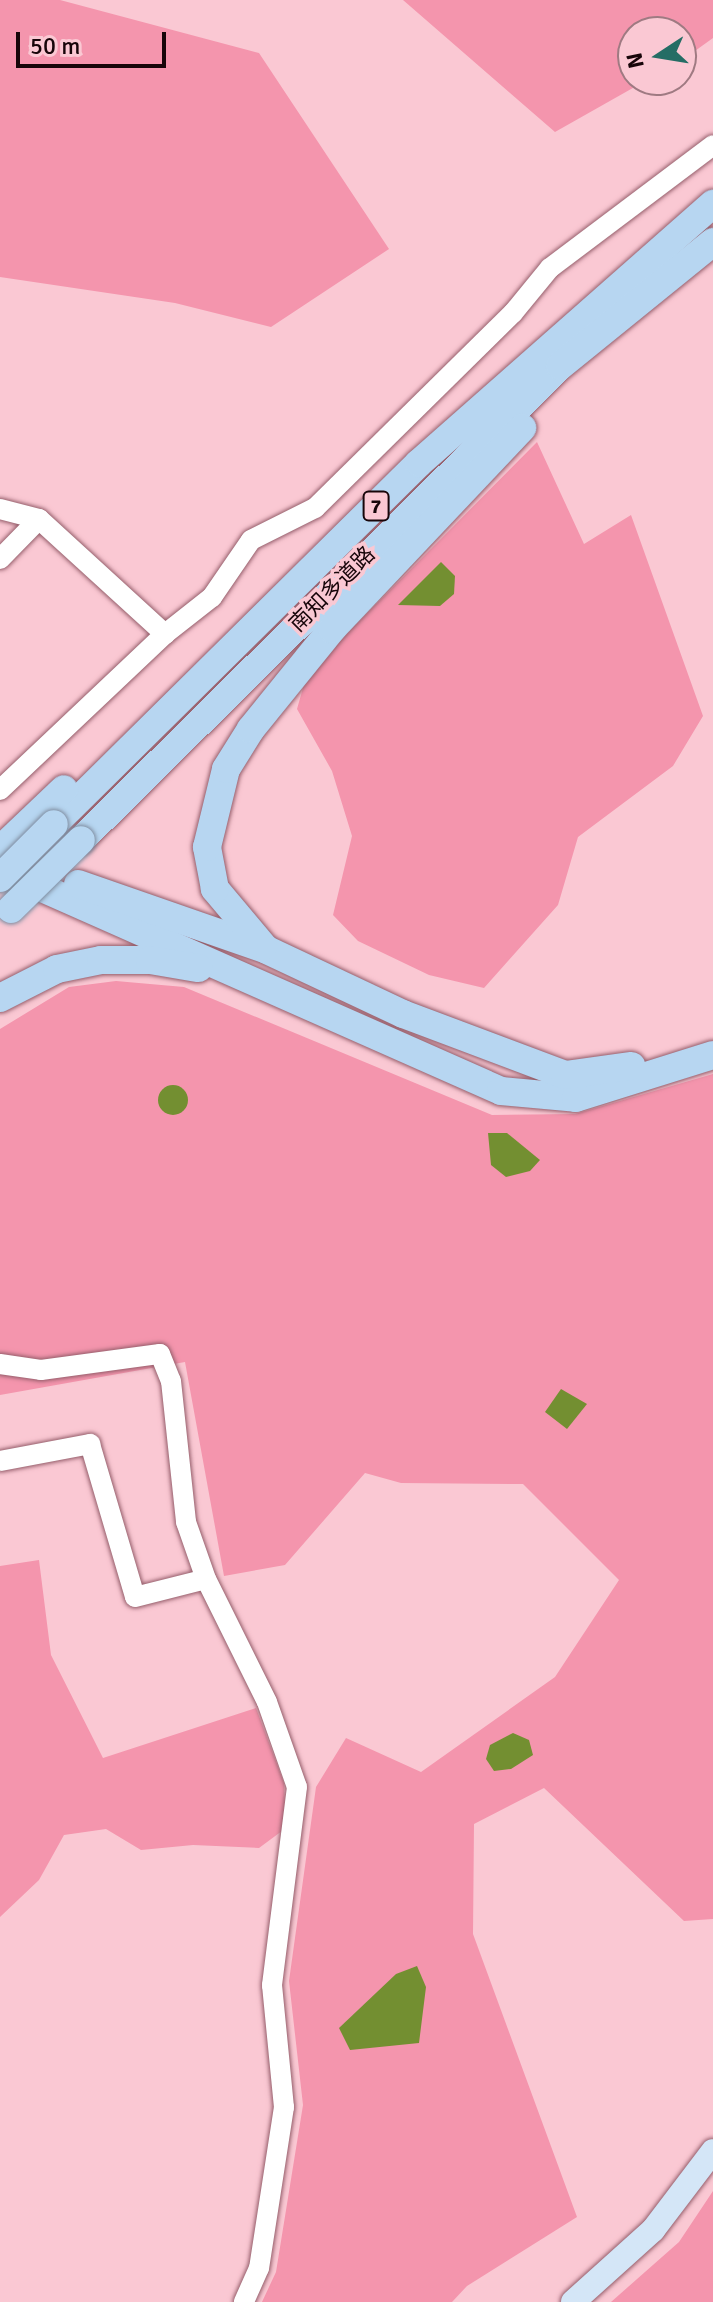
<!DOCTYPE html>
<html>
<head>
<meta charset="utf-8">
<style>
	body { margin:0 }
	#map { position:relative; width:713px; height:2302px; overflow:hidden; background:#fac8d3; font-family:Signika,"Noto Sans JP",sans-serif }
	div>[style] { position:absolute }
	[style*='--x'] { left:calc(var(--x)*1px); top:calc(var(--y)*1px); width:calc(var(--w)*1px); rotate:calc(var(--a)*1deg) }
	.green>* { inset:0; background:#f495ad }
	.water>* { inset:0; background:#738f31 }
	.round { border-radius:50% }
	.roads { filter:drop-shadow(0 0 2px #955e6b) drop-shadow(0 0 2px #955e6b) }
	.minor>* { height:20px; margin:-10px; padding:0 10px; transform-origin:10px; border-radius:10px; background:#fff }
	.major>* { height:24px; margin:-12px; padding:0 12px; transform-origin:12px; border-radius:12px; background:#d4e6f7 }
	.highway>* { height:28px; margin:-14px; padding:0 14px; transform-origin:14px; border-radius:14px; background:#b7d6f1 }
	.bridges { filter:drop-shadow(0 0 2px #7f8da0) drop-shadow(0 0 2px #7f8da0) }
	.highway-bridge>* { height:28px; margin:-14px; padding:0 14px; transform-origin:14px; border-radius:14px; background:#b7d6f1 }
	span { translate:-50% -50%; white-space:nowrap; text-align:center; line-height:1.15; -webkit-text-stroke:7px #fac8d3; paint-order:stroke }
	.shield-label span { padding:2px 6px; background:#fac8d3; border:2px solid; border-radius:6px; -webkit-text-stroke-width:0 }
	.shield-label { font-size:20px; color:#170509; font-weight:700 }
	.street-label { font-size:22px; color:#170509 }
	.north { position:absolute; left:617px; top:16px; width:80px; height:80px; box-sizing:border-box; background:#fac8d3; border:2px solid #9f7a82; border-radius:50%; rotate:258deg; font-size:22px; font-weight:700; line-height:32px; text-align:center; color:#170509 }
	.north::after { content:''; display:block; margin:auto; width:28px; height:36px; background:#256d65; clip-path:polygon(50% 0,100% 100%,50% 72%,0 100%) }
	.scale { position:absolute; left:16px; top:32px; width:150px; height:36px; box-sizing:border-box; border:4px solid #170509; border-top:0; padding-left:10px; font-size:24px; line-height:28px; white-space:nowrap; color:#170509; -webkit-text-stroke:6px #fac8d3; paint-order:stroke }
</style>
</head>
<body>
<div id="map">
	<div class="green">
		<div style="clip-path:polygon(0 0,60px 0,259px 53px,389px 249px,271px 327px,175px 303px,0 277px)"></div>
		<div style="clip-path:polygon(403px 0,713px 0,713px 38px,681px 61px,681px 32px,633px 32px,633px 80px,647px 80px,555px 132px)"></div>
		<div style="clip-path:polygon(537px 442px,584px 544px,631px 515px,703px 716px,673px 766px,578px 837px,558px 905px,484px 988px,429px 975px,358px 941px,333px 915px,352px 836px,332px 771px,297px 709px,307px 674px)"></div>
		<div style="clip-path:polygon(116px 981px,184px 987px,492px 1115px,575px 1114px,713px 1074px,713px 1919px,684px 1921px,544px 1788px,474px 1824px,473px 1934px,577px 2217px,467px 2286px,452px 2302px,262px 2302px,276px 2272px,303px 2105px,289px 1981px,316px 1787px,346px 1738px,421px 1772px,555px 1677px,619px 1580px,523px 1484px,401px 1483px,365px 1473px,285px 1565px,224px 1576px,185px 1362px,0 1395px,0 1029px,69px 987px)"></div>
		<div style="clip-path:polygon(39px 1560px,51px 1655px,103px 1758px,256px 1708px,284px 1783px,286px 1828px,259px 1848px,193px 1845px,141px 1850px,106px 1829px,64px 1835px,39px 1880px,0 1917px,0 1566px)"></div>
		<div style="clip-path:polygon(713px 2191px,713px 2302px,611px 2302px,679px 2242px)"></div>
	</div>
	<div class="water">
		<div style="clip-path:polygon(441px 562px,455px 576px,454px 594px,440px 606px,398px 605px)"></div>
		<div class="round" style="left:158px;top:1085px;width:30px;height:30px"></div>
		<div style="clip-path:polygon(488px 1133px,507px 1133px,540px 1160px,530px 1171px,506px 1177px,491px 1165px)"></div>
		<div style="clip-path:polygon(561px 1389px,587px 1404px,567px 1429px,545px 1412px)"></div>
		<div style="clip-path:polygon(513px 1733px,529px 1740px,533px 1755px,511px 1769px,494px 1771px,486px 1759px,490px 1745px)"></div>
		<div style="clip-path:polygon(417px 1966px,426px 1987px,419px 2043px,350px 2050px,339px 2028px,396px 1974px)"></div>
	</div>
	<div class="roads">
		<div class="minor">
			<div style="--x:0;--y:509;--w:40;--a:14.4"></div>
			<div style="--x:39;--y:519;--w:171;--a:42.4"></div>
			<div style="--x:165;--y:634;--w:60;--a:-38.2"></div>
			<div style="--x:212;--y:597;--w:69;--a:-55.6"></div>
			<div style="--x:251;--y:540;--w:72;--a:-26.6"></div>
			<div style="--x:315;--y:508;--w:278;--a:-44.6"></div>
			<div style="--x:513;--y:313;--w:58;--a:-50.6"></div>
			<div style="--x:550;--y:268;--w:204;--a:-37"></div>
			<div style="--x:0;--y:559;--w:56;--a:-45.7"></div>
			<div style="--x:0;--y:790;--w:227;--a:-43.4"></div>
			<div style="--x:0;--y:1364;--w:41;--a:8.3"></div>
			<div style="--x:41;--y:1370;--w:120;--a:-7.7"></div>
			<div style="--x:160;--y:1354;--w:29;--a:68"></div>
			<div style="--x:171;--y:1381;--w:142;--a:83.9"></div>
			<div style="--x:186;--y:1522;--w:60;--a:70.7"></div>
			<div style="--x:206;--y:1579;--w:137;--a:63.6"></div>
			<div style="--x:267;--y:1702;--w:90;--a:70.6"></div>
			<div style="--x:297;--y:1787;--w:200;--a:97.2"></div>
			<div style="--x:272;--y:1985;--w:123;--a:84.4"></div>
			<div style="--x:284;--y:2107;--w:163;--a:98.8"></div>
			<div style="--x:259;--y:2268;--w:37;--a:114"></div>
			<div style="--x:0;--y:1461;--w:92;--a:-10.7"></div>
			<div style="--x:90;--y:1444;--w:159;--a:73.6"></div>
			<div style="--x:135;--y:1597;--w:73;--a:-14.2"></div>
		</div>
		<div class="major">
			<div style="--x:573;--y:2302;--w:108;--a:-42"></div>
			<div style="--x:653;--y:2230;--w:99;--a:-52.8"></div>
		</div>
		<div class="highway">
			<div style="--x:54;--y:824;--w:513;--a:-44.68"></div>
			<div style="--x:419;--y:463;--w:392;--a:-41.4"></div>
			<div style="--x:81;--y:840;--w:674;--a:-44.7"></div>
			<div style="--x:560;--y:366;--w:197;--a:-39"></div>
			<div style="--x:0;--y:850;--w:88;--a:-43.6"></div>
			<div style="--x:15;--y:876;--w:531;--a:23.86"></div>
			<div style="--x:501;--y:1091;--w:75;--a:5.3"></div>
			<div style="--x:576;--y:1098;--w:144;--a:-17.4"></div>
			<div style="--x:78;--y:884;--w:200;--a:19.2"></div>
			<div style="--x:267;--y:950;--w:150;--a:25.2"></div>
			<div style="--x:403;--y:1014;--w:173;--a:20.6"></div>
			<div style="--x:565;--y:1075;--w:67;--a:-7.8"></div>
			<div style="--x:263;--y:946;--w:75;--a:-130.1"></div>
			<div style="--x:215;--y:889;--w:43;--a:-100.8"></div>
			<div style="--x:207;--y:847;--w:80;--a:-76.3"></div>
			<div style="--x:226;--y:769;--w:47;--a:-58"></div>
			<div style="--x:251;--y:729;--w:129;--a:-51"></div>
			<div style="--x:332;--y:629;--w:277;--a:-46.6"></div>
			<div style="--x:0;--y:998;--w:64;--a:-27"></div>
			<div style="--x:57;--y:969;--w:45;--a:-11.6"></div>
			<div style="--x:101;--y:960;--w:49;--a:0"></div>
			<div style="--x:150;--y:960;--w:49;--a:9.5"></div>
		</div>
	</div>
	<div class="bridges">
		<div class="highway-bridge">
			<div style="--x:0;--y:878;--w:76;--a:-45"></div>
			<div style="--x:11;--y:909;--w:98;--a:-44.6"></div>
		</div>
	</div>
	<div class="shield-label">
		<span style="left:376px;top:506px">7</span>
	</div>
	<div class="street-label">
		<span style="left:332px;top:589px;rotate:-45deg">南知多道路</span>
	</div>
	<div class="north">N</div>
	<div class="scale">50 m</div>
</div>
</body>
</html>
